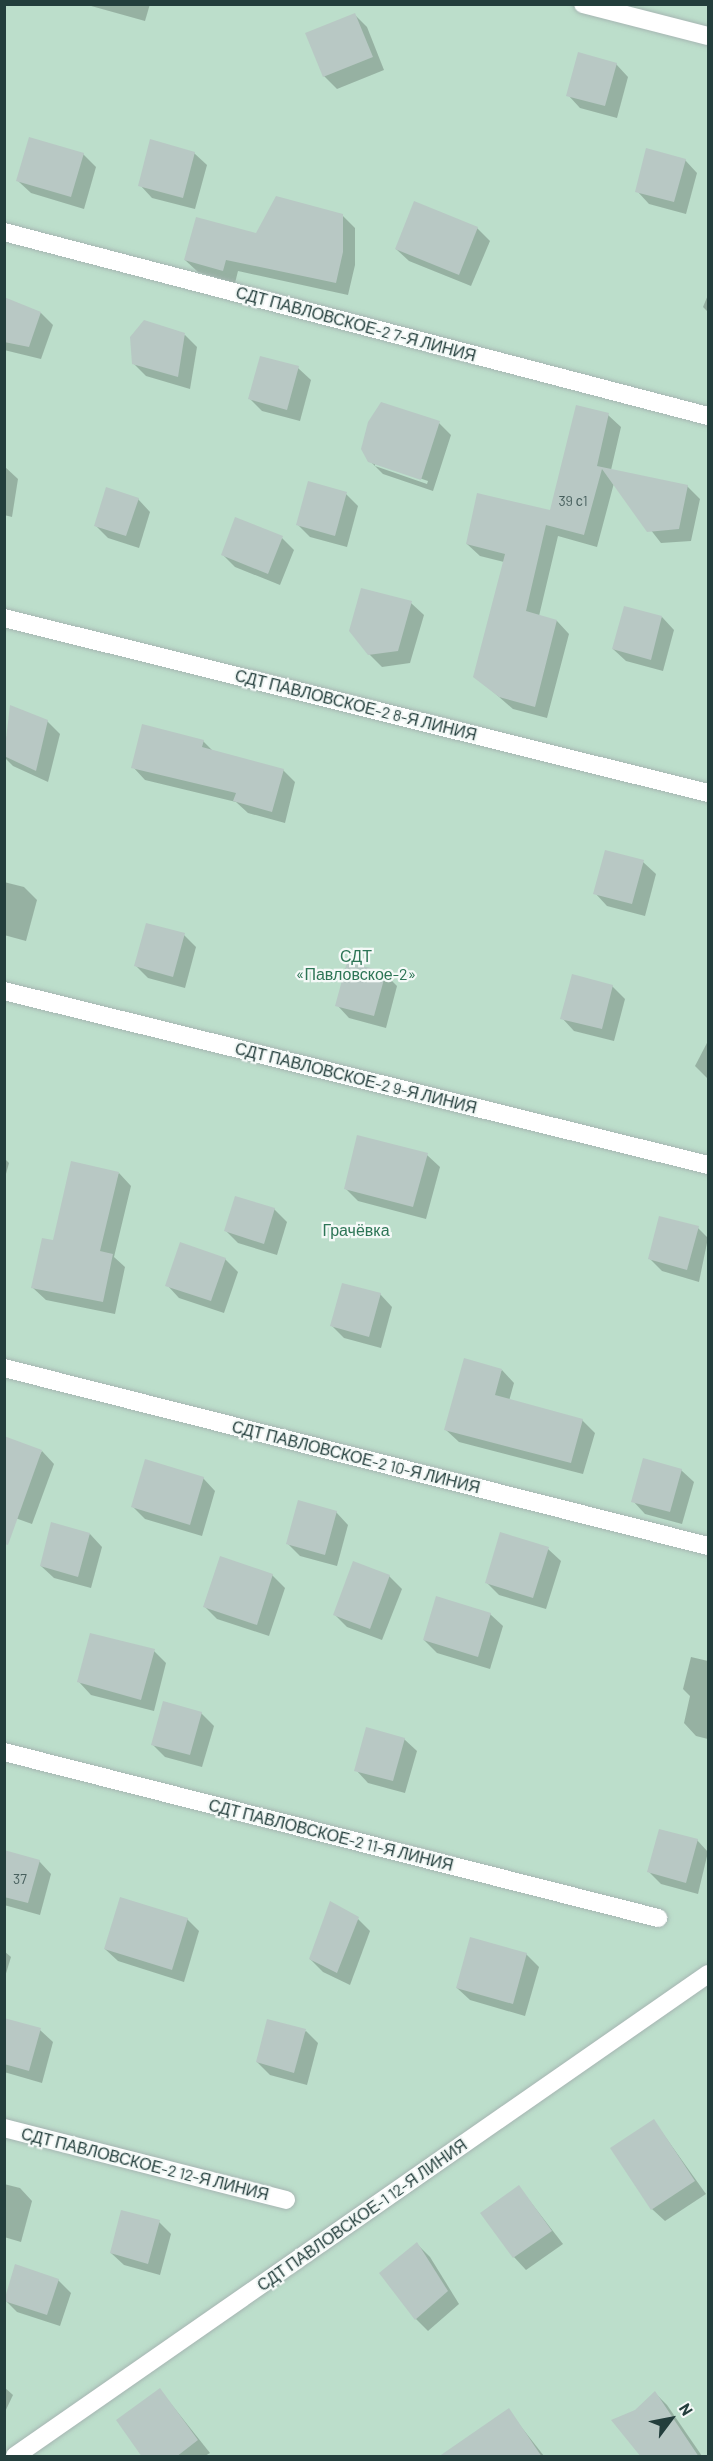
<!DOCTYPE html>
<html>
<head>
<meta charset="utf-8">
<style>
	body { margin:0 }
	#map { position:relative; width:713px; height:2461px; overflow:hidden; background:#e3edea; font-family:Barlow,sans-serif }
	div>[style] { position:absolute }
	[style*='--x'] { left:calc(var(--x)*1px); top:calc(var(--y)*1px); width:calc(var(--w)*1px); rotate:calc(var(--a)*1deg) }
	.green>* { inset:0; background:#bcdecb }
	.shadow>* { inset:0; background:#0003 }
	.building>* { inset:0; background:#b8c8c4 }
	.roads { filter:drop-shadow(0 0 2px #a6b5b2) drop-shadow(0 0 2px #a6b5b2) }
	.service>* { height:18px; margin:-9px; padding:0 9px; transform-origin:9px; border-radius:9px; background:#fff }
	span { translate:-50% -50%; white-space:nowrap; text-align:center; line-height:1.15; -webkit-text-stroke:4.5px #f4f9f7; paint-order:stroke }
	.number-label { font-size:14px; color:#48605e }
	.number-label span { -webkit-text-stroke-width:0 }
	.street-label { font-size:16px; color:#233e3c }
	.park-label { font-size:16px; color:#2d7556 }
	.frame { position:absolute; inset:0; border:6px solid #233e3c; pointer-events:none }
	.north { position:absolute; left:641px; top:2389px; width:60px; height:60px; -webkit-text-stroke:4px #f4f9f7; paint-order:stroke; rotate:58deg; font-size:16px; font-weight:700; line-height:24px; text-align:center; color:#233e3c }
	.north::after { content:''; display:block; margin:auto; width:21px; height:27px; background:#233e3c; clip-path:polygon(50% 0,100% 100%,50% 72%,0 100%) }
</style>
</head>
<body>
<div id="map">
	<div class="green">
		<div style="clip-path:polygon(5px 5px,708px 5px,708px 2456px,5px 2456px)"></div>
	</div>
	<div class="shadow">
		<div style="clip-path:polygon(84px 4px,150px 4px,145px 21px)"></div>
		<div style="clip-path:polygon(355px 15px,367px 27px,384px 70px,337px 89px,324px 76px)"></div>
		<div style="clip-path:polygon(616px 64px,628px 77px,617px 118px,580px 108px,568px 95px)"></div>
		<div style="clip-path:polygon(194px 153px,207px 165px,195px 209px,152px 198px,140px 185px)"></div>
		<div style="clip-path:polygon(83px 154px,96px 167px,84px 209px,31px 193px,18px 181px)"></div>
		<div style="clip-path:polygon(685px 160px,697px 173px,686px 214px,649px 204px,637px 191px)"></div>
		<div style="clip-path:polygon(342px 215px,355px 228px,355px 265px,348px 295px,238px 271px,235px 283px,198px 272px,185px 260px,257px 235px)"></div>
		<div style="clip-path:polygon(477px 228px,490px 241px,471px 286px,409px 261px,396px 249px)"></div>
		<div style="clip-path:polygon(708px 295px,708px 312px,703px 307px)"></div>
		<div style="clip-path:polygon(4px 298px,41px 313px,53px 325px,41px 359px,4px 350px)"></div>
		<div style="clip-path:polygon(185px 335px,197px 347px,190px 389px,146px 376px,133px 363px)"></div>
		<div style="clip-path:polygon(298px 368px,311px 380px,300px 421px,262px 411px,250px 399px)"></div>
		<div style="clip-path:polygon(608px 415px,621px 427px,611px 470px,687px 486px,700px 499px,691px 541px,661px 543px,614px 483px,597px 547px,558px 536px,539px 616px,557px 621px,569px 634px,547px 718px,513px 709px,475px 676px,504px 562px,480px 556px,467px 544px,551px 511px)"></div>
		<div style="clip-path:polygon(evenodd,439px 423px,451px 435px,433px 491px,383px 474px,370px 461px,439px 423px,375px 463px,428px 481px,427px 484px,375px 466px,375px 463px)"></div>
		<div style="clip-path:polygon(4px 466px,18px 479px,12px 517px,4px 515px)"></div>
		<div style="clip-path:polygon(346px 494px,358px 506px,347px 547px,310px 537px,298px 525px)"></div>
		<div style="clip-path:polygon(138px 499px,150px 512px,139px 548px,108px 538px,96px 526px)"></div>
		<div style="clip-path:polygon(282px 538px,294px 550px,280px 585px,235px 567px,222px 554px)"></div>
		<div style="clip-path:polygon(411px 603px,424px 615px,410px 663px,382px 667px,369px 654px)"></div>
		<div style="clip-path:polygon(662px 617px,674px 630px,663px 671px,626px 661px,613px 649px)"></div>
		<div style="clip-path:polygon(11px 707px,47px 721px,60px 734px,48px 782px,13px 766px,4px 757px)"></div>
		<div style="clip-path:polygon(203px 741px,213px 751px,283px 770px,295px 782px,285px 823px,248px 813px,236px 802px,145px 780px,133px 767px)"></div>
		<div style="clip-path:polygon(643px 862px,656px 874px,645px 916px,607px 906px,595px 893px)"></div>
		<div style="clip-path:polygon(4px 882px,24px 887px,37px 900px,26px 941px,4px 935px)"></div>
		<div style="clip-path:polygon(184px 935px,196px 947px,185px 988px,148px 978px,136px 966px)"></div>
		<div style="clip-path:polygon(385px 974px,397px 986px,386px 1028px,349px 1018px,337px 1005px)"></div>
		<div style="clip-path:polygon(612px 986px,625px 999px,614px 1041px,574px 1031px,562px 1018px)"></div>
		<div style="clip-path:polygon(708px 1041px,708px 1079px,695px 1066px)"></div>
		<div style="clip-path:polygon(427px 1155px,440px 1167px,426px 1219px,358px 1201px,345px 1188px)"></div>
		<div style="clip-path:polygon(4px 1158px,9px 1163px,4px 1181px)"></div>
		<div style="clip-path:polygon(119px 1173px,131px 1186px,114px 1257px,125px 1267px,115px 1314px,46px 1300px,33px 1288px,54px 1242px)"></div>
		<div style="clip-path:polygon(274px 1209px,287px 1222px,277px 1255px,238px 1243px,226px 1231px)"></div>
		<div style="clip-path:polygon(698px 1228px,708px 1238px,699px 1282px,662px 1271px,650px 1259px)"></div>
		<div style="clip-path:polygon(225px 1259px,238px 1272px,224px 1313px,179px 1298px,167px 1285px)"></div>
		<div style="clip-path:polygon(380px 1294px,392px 1307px,381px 1348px,344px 1338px,332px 1326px)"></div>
		<div style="clip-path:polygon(502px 1370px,514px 1383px,509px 1401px,582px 1420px,595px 1433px,583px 1474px,459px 1442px,446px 1430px)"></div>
		<div style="clip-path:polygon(42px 1451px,54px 1464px,32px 1524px,4px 1514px)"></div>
		<div style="clip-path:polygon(681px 1470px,694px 1482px,682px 1524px,645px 1514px,633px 1501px)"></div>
		<div style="clip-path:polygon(203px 1478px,215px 1491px,202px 1536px,145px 1519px,133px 1507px)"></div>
		<div style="clip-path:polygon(336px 1512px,348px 1525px,337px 1566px,300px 1556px,288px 1544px)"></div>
		<div style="clip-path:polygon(90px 1534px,102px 1547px,91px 1588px,54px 1578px,41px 1566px)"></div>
		<div style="clip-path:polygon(548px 1549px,561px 1561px,546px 1609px,499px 1595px,486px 1582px)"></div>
		<div style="clip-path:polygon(272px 1575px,285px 1588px,269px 1636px,217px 1619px,205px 1607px)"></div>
		<div style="clip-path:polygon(389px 1576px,402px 1589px,382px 1640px,347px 1627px,335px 1615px)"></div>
		<div style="clip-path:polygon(490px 1614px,503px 1626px,490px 1669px,437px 1653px,424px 1640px)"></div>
		<div style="clip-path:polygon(154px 1651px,166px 1663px,154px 1711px,91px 1695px,79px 1682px)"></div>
		<div style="clip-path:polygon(691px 1657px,708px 1661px,708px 1739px,696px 1736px,684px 1723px,690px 1696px,683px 1689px)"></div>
		<div style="clip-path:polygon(201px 1713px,214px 1726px,202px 1767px,165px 1757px,153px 1745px)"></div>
		<div style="clip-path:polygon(404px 1739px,417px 1751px,405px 1793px,368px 1783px,356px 1770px)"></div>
		<div style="clip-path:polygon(697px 1840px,708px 1852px,698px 1894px,661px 1884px,649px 1872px)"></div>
		<div style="clip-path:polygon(4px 1852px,39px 1861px,51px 1874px,40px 1915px,4px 1905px)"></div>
		<div style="clip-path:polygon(187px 1919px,199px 1931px,184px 1982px,118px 1961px,105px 1949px)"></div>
		<div style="clip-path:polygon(358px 1919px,370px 1931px,350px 1985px,323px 1972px,310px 1959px)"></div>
		<div style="clip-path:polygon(4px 1951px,11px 1957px,4px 1980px)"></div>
		<div style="clip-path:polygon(526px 1954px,539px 1967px,525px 2016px,470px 2000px,457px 1988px)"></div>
		<div style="clip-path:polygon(4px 2020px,40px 2030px,53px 2042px,42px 2083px,4px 2072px)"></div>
		<div style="clip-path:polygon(306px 2031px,318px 2043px,307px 2085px,270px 2075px,257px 2062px)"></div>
		<div style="clip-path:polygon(654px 2121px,706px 2194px,665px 2221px,652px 2209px)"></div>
		<div style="clip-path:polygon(4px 2184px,20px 2188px,32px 2201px,21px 2242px,4px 2237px)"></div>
		<div style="clip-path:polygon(519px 2187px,563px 2244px,526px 2270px,514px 2257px)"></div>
		<div style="clip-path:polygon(159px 2222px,171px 2234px,160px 2275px,124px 2265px,111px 2253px)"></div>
		<div style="clip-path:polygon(417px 2244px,430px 2257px,459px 2304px,428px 2331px,416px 2319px)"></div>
		<div style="clip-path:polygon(58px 2280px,71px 2293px,60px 2326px,17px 2312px,5px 2300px)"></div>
		<div style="clip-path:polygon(4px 2387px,13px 2395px,4px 2414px)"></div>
		<div style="clip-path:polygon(160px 2390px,210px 2453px,205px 2456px,144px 2456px)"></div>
		<div style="clip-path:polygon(655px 2393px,667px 2405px,702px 2456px,643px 2456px,635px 2411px)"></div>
		<div style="clip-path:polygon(508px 2410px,544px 2456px,469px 2456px)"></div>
	</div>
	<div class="building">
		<div style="clip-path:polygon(355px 13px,373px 57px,323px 77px,305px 33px)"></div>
		<div style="clip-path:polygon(578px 52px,617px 63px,605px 106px,566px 96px)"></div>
		<div style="clip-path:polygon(29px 137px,84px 153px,71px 197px,16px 181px)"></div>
		<div style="clip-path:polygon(150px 139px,195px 152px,183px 198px,138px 186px)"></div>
		<div style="clip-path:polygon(646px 148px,686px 159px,674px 202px,635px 192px)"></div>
		<div style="clip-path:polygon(276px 196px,343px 214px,343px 252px,336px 283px,226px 260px,223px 271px,184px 260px,196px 217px,256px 233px)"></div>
		<div style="clip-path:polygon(414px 201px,478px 227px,459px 275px,395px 249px)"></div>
		<div style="clip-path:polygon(4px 297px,41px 312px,29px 347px,4px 342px)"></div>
		<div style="clip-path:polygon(144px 320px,185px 333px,178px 377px,132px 364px,130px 337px)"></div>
		<div style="clip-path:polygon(260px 356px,299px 366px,287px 410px,248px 399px)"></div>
		<div style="clip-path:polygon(381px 402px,440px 421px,421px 480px,368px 462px,361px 449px,368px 422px)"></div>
		<div style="clip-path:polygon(576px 405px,609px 413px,597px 466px,688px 485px,679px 529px,647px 532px,602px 469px,584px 535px,546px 525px,526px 611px,557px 620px,535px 707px,499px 697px,473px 677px,505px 554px,466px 544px,477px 493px,550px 510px)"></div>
		<div style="clip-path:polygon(308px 481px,347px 492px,335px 536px,296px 525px)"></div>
		<div style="clip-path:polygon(106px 487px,139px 498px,126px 536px,94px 526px)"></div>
		<div style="clip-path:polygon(235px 517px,283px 536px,268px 574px,221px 555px)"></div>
		<div style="clip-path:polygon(361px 588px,412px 601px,398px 651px,368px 655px,349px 631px)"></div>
		<div style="clip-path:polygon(624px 606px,662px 616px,651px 660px,612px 649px)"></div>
		<div style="clip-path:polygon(10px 705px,48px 720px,36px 771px,4px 756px)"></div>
		<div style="clip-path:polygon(142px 724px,204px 740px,202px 747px,284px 769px,272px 812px,233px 801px,236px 793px,131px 768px)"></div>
		<div style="clip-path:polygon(605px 850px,644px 860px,632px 904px,593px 894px)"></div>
		<div style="clip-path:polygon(146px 923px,185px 933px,173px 977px,134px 966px)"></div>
		<div style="clip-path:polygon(347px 962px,386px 972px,374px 1016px,335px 1006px)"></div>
		<div style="clip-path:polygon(572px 974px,613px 985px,602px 1029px,560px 1019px)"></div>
		<div style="clip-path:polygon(357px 1135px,428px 1153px,413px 1207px,344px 1189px)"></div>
		<div style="clip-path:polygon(71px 1161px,119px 1172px,100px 1251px,113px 1254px,103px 1302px,31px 1288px,42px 1238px,53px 1240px)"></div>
		<div style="clip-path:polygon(235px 1196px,275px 1208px,264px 1244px,224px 1231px)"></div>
		<div style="clip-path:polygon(659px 1216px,699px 1226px,687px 1270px,648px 1259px)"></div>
		<div style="clip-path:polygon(180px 1242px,226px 1258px,211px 1301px,165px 1286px)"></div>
		<div style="clip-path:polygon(342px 1283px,381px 1293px,369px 1337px,330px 1326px)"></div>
		<div style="clip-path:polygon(464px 1358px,502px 1369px,495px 1395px,583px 1419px,571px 1463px,444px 1430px)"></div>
		<div style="clip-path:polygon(4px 1436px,42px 1450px,8px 1545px,4px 1544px)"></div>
		<div style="clip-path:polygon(643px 1458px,682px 1469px,670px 1512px,631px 1502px)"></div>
		<div style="clip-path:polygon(145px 1459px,204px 1477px,190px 1525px,131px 1507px)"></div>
		<div style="clip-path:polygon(298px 1500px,337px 1511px,325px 1555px,286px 1544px)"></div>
		<div style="clip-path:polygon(51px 1522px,90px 1533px,78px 1577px,40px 1566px)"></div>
		<div style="clip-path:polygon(500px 1532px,549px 1547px,533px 1598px,485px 1583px)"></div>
		<div style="clip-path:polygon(220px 1556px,273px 1574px,257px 1625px,203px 1607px)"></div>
		<div style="clip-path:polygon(353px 1561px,390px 1575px,370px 1629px,333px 1615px)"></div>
		<div style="clip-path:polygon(436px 1596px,491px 1613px,478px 1657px,423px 1640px)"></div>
		<div style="clip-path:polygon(90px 1633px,155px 1649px,141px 1700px,77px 1682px)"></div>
		<div style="clip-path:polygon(163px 1701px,202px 1712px,190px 1755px,151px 1745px)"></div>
		<div style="clip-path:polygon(366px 1727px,405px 1738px,393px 1781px,354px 1771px)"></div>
		<div style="clip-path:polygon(659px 1829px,698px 1839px,686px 1883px,647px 1872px)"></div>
		<div style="clip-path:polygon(4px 1850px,40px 1860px,28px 1903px,4px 1897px)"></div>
		<div style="clip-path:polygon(120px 1897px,188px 1918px,172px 1970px,104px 1949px)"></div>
		<div style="clip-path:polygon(330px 1901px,359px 1917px,337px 1973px,309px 1959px)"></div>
		<div style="clip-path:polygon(470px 1937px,527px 1953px,513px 2004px,456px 1988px)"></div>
		<div style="clip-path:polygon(4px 2018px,41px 2028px,29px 2071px,4px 2064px)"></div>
		<div style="clip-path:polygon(267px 2019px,306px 2029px,294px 2073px,256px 2062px)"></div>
		<div style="clip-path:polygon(654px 2119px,695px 2181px,651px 2210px,610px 2148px)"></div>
		<div style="clip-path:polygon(519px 2185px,552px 2231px,513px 2258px,480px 2213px)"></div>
		<div style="clip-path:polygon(121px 2210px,160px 2220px,148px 2264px,110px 2253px)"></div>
		<div style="clip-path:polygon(417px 2242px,448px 2291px,415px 2320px,379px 2273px)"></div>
		<div style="clip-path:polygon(15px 2264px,59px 2279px,47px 2315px,4px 2301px)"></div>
		<div style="clip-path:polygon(160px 2388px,198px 2440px,176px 2457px,142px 2457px,116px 2420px)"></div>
		<div style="clip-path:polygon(655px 2391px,699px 2457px,641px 2457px,611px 2420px,635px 2410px)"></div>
		<div style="clip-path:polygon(509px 2408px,542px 2457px,438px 2457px)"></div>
	</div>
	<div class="roads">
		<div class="service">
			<div style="--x:583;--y:4;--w:129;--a:14.4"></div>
			<div style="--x:4;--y:232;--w:728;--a:14.65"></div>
			<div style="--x:4;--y:618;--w:725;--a:13.96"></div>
			<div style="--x:4;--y:991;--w:725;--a:13.88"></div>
			<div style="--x:4;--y:1368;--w:726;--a:14.19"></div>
			<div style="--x:4;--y:1752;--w:675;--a:14.24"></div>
			<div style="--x:4;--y:2128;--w:291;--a:14.3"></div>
			<div style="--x:15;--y:2456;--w:844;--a:-34.82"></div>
		</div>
	</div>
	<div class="number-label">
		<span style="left:573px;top:501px">39 с1</span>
		<span style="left:20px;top:1879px">37</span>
	</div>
	<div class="street-label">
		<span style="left:356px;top:324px;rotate:15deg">СДТ ПАВЛОВСКОЕ-2 7-Я ЛИНИЯ</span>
		<span style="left:356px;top:705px;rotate:14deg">СДТ ПАВЛОВСКОЕ-2 8-Я ЛИНИЯ</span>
		<span style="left:356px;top:1078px;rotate:14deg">СДТ ПАВЛОВСКОЕ-2 9-Я ЛИНИЯ</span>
		<span style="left:356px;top:1457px;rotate:14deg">СДТ ПАВЛОВСКОЕ-2 10-Я ЛИНИЯ</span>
		<span style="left:331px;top:1835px;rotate:14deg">СДТ ПАВЛОВСКОЕ-2 11-Я ЛИНИЯ</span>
		<span style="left:145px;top:2164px;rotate:14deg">СДТ ПАВЛОВСКОЕ-2 12-Я ЛИНИЯ</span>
		<span style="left:362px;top:2215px;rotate:-35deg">СДТ ПАВЛОВСКОЕ-1 12-Я ЛИНИЯ</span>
	</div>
	<div class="park-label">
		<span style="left:356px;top:965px">СДТ<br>«Павловское-2»</span>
		<span style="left:356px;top:1230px">Грачёвка</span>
	</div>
	<div class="frame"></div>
	<div class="north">N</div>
</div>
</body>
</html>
